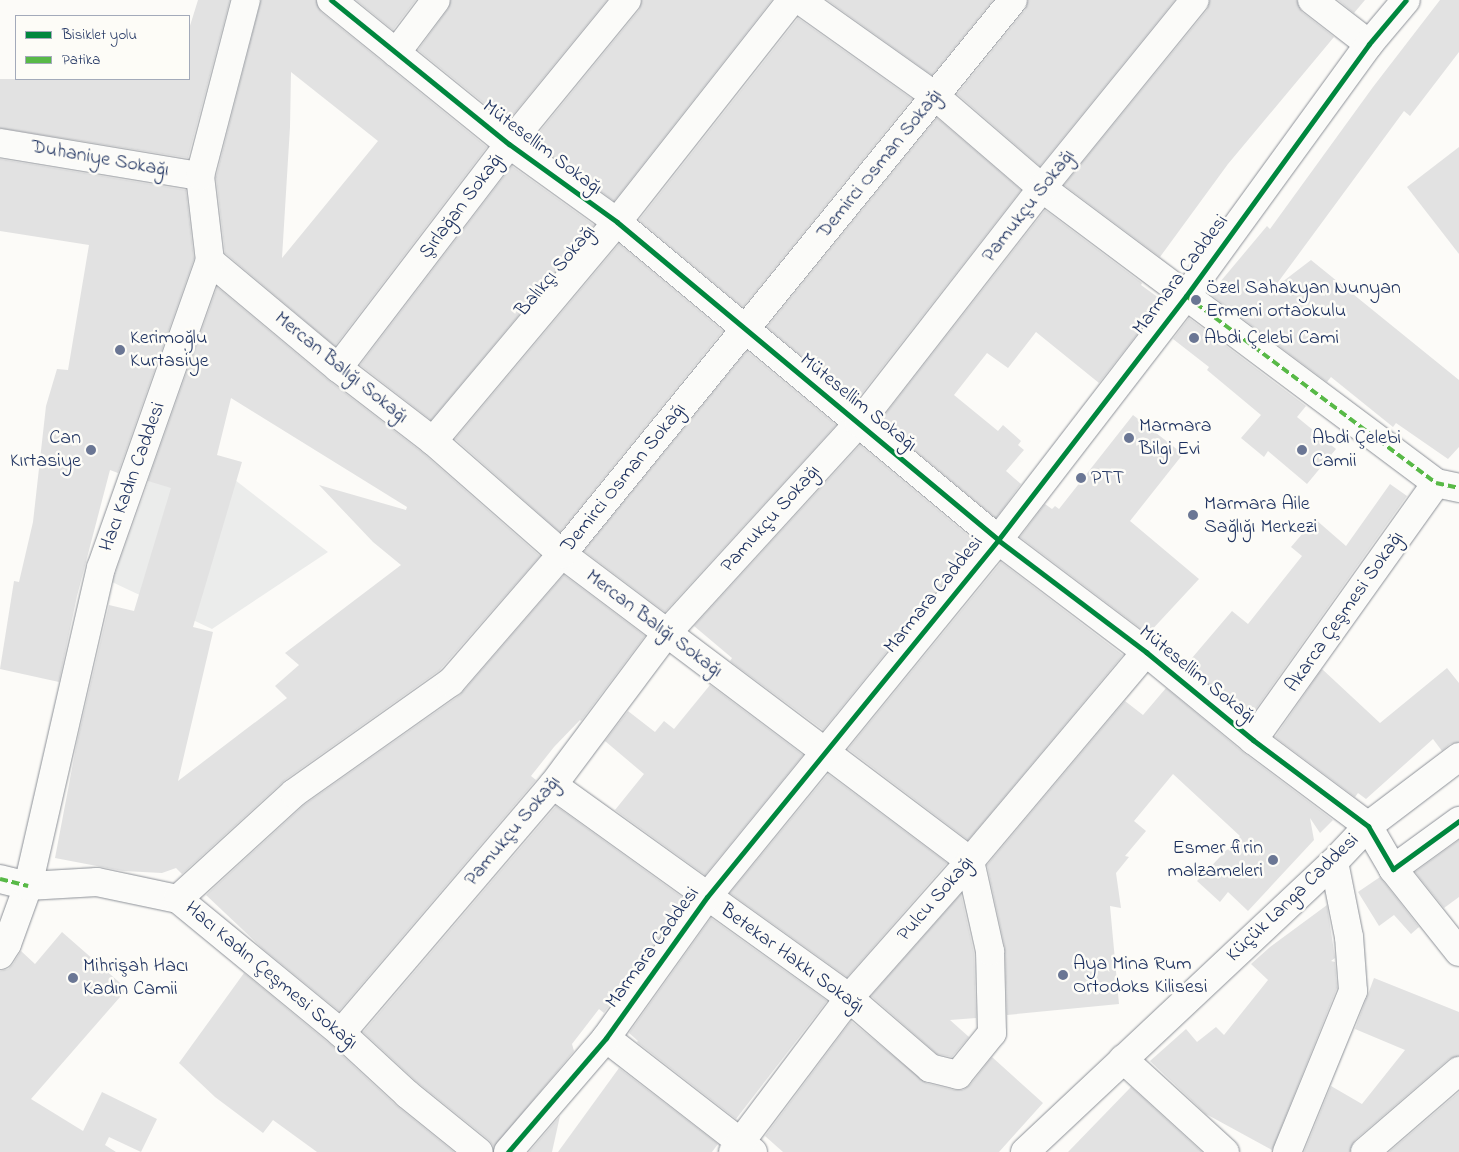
<!DOCTYPE html>
<html>
<head>
<meta charset="utf-8">
<style>
	body { margin:0 }
	#map { position:relative; width:1459px; height:1152px; overflow:hidden; background:#fcfbf8; font-family:"Indie Flower",sans-serif }
	div>[style] { position:absolute }
	[style*='--x'] { left:calc(var(--x)*1px); top:calc(var(--y)*1px); width:calc(var(--w)*1px); rotate:calc(var(--a)*1deg) }
	.built>* { inset:0; background:#ebeceb }
	.building>* { inset:0; background:#e2e2e2 }
	.roads { filter:drop-shadow(0 0 1px #8c9097) drop-shadow(0 0 1px #8c9097) }
	.minor>* { height:28px; margin:-14px; padding:0 14px; transform-origin:14px; border-radius:14px; background:#fbfbf9 }
	.quiet>* { height:4px; margin-top:-2px; transform-origin:0; background:repeating-linear-gradient(90deg,#58b947 0 8px,transparent 0 12px) }
	.cycleway>* { height:5px; margin:-2.5px; padding:0 2.5px; transform-origin:2.5px; border-radius:2.5px; background:#00873e }
	.dots>* { width:14px; height:14px; translate:-50% -50%; box-sizing:border-box; border:2px solid #fdfcf7; border-radius:50% }
	span { translate:-50% -50%; white-space:nowrap; text-align:center; line-height:1.15; -webkit-text-stroke:5px #fdfcf7; paint-order:stroke }
	.street-label { font-size:20px; color:#1b2f5e }
	.poi-label { font-size:20px; color:#1b2f5e }
	.left { translate:0 -50%; text-align:left }
	.right { translate:-100% -50%; text-align:right }
	.legend { position:absolute; left:15px; top:15px; width:175px; height:65px; box-sizing:border-box; background:#fdfcf7; border:1px solid #a3aaba; margin:0; padding:6px 9px; list-style:none; font-size:15px; color:#1b2f5e }
	.legend li { display:flex; align-items:center; gap:10px; height:25px }
	.legend b { width:25px; border:1px solid #a3aaba }
</style>
</head>
<body>
<div id="map">
	<div class="built">
		<div style="clip-path:polygon(168px 428px,328px 552px,212px 629px,112px 582px)"></div>
	</div>
	<div class="building">
		<div style="clip-path:polygon(198px 0,230px 0,188px 158px,0 128px,0 79px,189px 79px,189px 29px)"></div>
		<div style="clip-path:polygon(evenodd,261px 0,316px 0,321px 12px,487px 147px,335px 346px,225px 253px,216px 177px,261px 0,291px 72px,378px 141px,282px 258px,290px 127px,291px 72px)"></div>
		<div style="clip-path:polygon(356px 0,416px 0,393px 30px)"></div>
		<div style="clip-path:polygon(451px 0,607px 0,507px 122px,418px 50px,448px 9px)"></div>
		<div style="clip-path:polygon(642px 0,772px 0,614px 201px,532px 141px,639px 10px)"></div>
		<div style="clip-path:polygon(827px 0,993px 0,932px 75px)"></div>
		<div style="clip-path:polygon(1028px 0,1175px 0,1040px 166px,957px 94px,1025px 10px)"></div>
		<div style="clip-path:polygon(1210px 0,1297px 0,1302px 12px,1334px 37px,1228px 164px,1160px 257px,1064px 185px,1207px 10px)"></div>
		<div style="clip-path:polygon(1338px 0,1365px 0,1354px 13px)"></div>
		<div style="clip-path:polygon(1440px 0,1459px 0,1459px 52px,1410px 116px,1404px 111px,1273px 289px,1311px 260px,1459px 380px,1459px 447px,1448px 459px,1396px 423px,1393px 427px,1331px 377px,1327px 382px,1210px 294px,1267px 226px,1270px 229px,1373px 87px)"></div>
		<div style="clip-path:polygon(798px 18px,912px 99px,743px 307px,639px 220px)"></div>
		<div style="clip-path:polygon(937px 118px,1021px 190px,856px 401px,767px 327px)"></div>
		<div style="clip-path:polygon(1459px 147px,1459px 254px,1407px 187px)"></div>
		<div style="clip-path:polygon(0 159px,186px 190px,194px 259px,118px 473px,110px 470px,77px 596px,59px 682px,0 669px,14px 581px,19px 582px,33px 522px,46px 406px,57px 369px,68px 370px,89px 245px,0 231px)"></div>
		<div style="clip-path:polygon(512px 166px,594px 225px,431px 420px,360px 365px)"></div>
		<div style="clip-path:polygon(1045px 210px,1142px 283px,1141px 285px,1163px 301px,1099px 383px,1036px 332px,1008px 368px,987px 353px,954px 395px,998px 431px,1003px 425px,1021px 441px,1018px 445px,1024px 450px,1006px 471px,1021px 484px,996px 518px,880px 421px)"></div>
		<div style="clip-path:polygon(619px 244px,723px 331px,560px 532px,455px 439px)"></div>
		<div style="clip-path:polygon(evenodd,217px 287px,328px 380px,423px 453px,540px 556px,440px 670px,285px 780px,182px 874px,176px 868px,162px 873px,123px 871px,55px 858px,77px 742px,109px 605px,134px 611px,171px 488px,148px 481px,217px 287px,231px 398px,407px 507px,406px 510px,319px 485px,373px 542px,401px 565px,285px 653px,299px 665px,275px 686px,287px 698px,178px 781px,213px 632px,193px 627px,242px 462px,217px 455px,231px 398px)"></div>
		<div style="clip-path:polygon(1189px 318px,1306px 406px,1297px 417px,1336px 449px,1307px 484px,1268px 451px,1264px 457px,1241px 438px,1261px 415px,1207px 370px,1209px 367px,1173px 339px)"></div>
		<div style="clip-path:polygon(747px 351px,836px 425px,665px 612px,584px 551px)"></div>
		<div style="clip-path:polygon(1133px 415px,1183px 454px,1130px 521px,1199px 579px,1148px 634px,1020px 537px,1045px 504px,1052px 509px,1055px 506px,1059px 509px)"></div>
		<div style="clip-path:polygon(860px 445px,976px 542px,823px 730px,730px 661px,732px 658px,694px 626px)"></div>
		<div style="clip-path:polygon(1390px 484px,1407px 496px,1250px 717px,1186px 665px,1232px 611px,1248px 624px,1302px 556px,1291px 547px,1315px 519px,1346px 546px)"></div>
		<div style="clip-path:polygon(1001px 562px,1123px 655px,968px 840px,848px 749px)"></div>
		<div style="clip-path:polygon(564px 575px,645px 636px,581px 721px,580px 720px,554px 747px,531px 776px,536px 780px,339px 1011px,262px 948px,206px 895px,304px 805px,460px 695px)"></div>
		<div style="clip-path:polygon(1447px 668px,1459px 683px,1459px 742px,1450px 744px,1442px 751px,1433px 739px,1366px 799px,1358px 793px,1355px 797px,1275px 737px,1322px 669px,1380px 723px)"></div>
		<div style="clip-path:polygon(710px 685px,803px 755px,705px 875px,615px 810px,644px 774px,605px 741px,628px 711px,655px 732px,664px 721px,674px 729px)"></div>
		<div style="clip-path:polygon(1166px 688px,1244px 753px,1333px 820px,1320px 833px,1310px 818px,1314px 840px,1248px 911px,1228px 892px,1220px 902px,1197px 881px,1240px 836px,1173px 774px,1134px 821px,1146px 831px,1125px 856px,1129px 857px,1116px 873px,1121px 908px,1110px 906px,1119px 1004px,1007px 1015px,1005px 948px,987px 865px,1125px 701px,1143px 715px)"></div>
		<div style="clip-path:polygon(828px 774px,947px 863px,847px 977px,730px 893px)"></div>
		<div style="clip-path:polygon(556px 806px,686px 900px,604px 1013px,599px 1009px,572px 1044px,574px 1051px,494px 1147px,489px 1140px,417px 1082px,363px 1032px)"></div>
		<div style="clip-path:polygon(1459px 840px,1459px 897px,1444px 908px,1415px 872px)"></div>
		<div style="clip-path:polygon(1380px 877px,1419px 927px,1411px 934px,1394px 915px,1379px 926px,1358px 892px)"></div>
		<div style="clip-path:polygon(961px 894px,974px 953px,976px 1018px,950px 1020px,969px 1037px,952px 1057px,937px 1054px,871px 996px)"></div>
		<div style="clip-path:polygon(1327px 905px,1335px 958px,1331px 961px,1335px 962px,1337px 988px,1272px 1150px,1206px 1114px,1150px 1061px,1186px 1029px,1197px 1042px,1216px 1027px,1224px 1035px,1268px 980px,1251px 964px,1270px 947px)"></div>
		<div style="clip-path:polygon(711px 918px,827px 1001px,736px 1119px,637px 1042px,638px 1041px,629px 1033px)"></div>
		<div style="clip-path:polygon(62px 932px,127px 989px,31px 1099px,83px 1131px,102px 1092px,157px 1119px,141px 1152px,109px 1137px,105px 1145px,116px 1152px,0 1152px,0 971px,8px 969px,13px 964px,21px 951px,35px 964px)"></div>
		<div style="clip-path:polygon(244px 973px,331px 1045px,397px 1106px,454px 1152px,317px 1152px,273px 1120px,263px 1133px,215px 1097px,179px 1063px)"></div>
		<div style="clip-path:polygon(1374px 978px,1459px 1012px,1459px 1056px,1449px 1059px,1355px 1140px,1350px 1152px,1304px 1152px,1331px 1086px,1362px 1104px,1405px 1050px,1355px 1029px)"></div>
		<div style="clip-path:polygon(851px 1021px,926px 1083px,954px 1090px,963px 1090px,970px 1085px,992px 1057px,1043px 1103px,999px 1152px,783px 1152px,765px 1136px)"></div>
		<div style="clip-path:polygon(619px 1068px,718px 1144px,712px 1152px,558px 1152px)"></div>
		<div style="clip-path:polygon(1131px 1087px,1202px 1152px,1068px 1152px)"></div>
		<div style="clip-path:polygon(1459px 1092px,1459px 1152px,1389px 1152px)"></div>
		<div style="clip-path:polygon(560px 1116px,552px 1152px,529px 1152px)"></div>
	</div>
	<div class="roads">
		<div class="minor">
			<div style="--x:331;--y:0;--w:229;--a:39"></div>
			<div style="--x:509;--y:144;--w:133;--a:35.8"></div>
			<div style="--x:617;--y:222;--w:496;--a:39.8"></div>
			<div style="--x:998;--y:540;--w:186;--a:37.1"></div>
			<div style="--x:1146;--y:652;--w:139;--a:39.4"></div>
			<div style="--x:1253;--y:740;--w:144;--a:36.8"></div>
			<div style="--x:1368;--y:826;--w:50;--a:59.8"></div>
			<div style="--x:1393;--y:869;--w:82;--a:-36"></div>
			<div style="--x:800;--y:0;--w:166;--a:35.4"></div>
			<div style="--x:935;--y:96;--w:141;--a:40.7"></div>
			<div style="--x:1042;--y:188;--w:492;--a:36.8"></div>
			<div style="--x:1436;--y:483;--w:24;--a:12"></div>
			<div style="--x:1312;--y:0;--w:72;--a:37.7"></div>
			<div style="--x:396;--y:53;--w:66;--a:-53"></div>
			<div style="--x:0;--y:143;--w:203;--a:9.4"></div>
			<div style="--x:210;--y:261;--w:167;--a:39.9"></div>
			<div style="--x:338;--y:368;--w:120;--a:37.5"></div>
			<div style="--x:433;--y:441;--w:171;--a:41.2"></div>
			<div style="--x:562;--y:554;--w:511;--a:36.96"></div>
			<div style="--x:338;--y:368;--w:282;--a:-52.6"></div>
			<div style="--x:509;--y:144;--w:186;--a:-50.7"></div>
			<div style="--x:433;--y:441;--w:286;--a:-50"></div>
			<div style="--x:617;--y:222;--w:283;--a:-51.8"></div>
			<div style="--x:1253;--y:740;--w:315;--a:-54.5"></div>
			<div style="--x:553;--y:785;--w:365;--a:35.7"></div>
			<div style="--x:849;--y:998;--w:107;--a:40.8"></div>
			<div style="--x:930;--y:1068;--w:29;--a:14"></div>
			<div style="--x:958;--y:1075;--w:54;--a:-51"></div>
			<div style="--x:992;--y:1033;--w:82;--a:-91.4"></div>
			<div style="--x:990;--y:951;--w:92;--a:-102.5"></div>
			<div style="--x:1393;--y:869;--w:106;--a:51.5"></div>
			<div style="--x:0;--y:879;--w:29;--a:14"></div>
			<div style="--x:28;--y:886;--w:69;--a:-3.3"></div>
			<div style="--x:97;--y:882;--w:83;--a:11.9"></div>
			<div style="--x:178;--y:899;--w:211;--a:39.4"></div>
			<div style="--x:341;--y:1033;--w:90;--a:42.7"></div>
			<div style="--x:407;--y:1094;--w:92;--a:38.9"></div>
			<div style="--x:178;--y:899;--w:157;--a:-42.4"></div>
			<div style="--x:294;--y:793;--w:192;--a:-35.3"></div>
			<div style="--x:451;--y:682;--w:169;--a:-49.1"></div>
			<div style="--x:562;--y:554;--w:714;--a:-50.85"></div>
			<div style="--x:0;--y:955;--w:13;--a:-58"></div>
			<div style="--x:7;--y:944;--w:62;--a:-70.1"></div>
			<div style="--x:28;--y:886;--w:326;--a:-77.1"></div>
			<div style="--x:101;--y:568;--w:326;--a:-70.5"></div>
			<div style="--x:210;--y:261;--w:86;--a:-96.7"></div>
			<div style="--x:200;--y:176;--w:182;--a:-75.4"></div>
			<div style="--x:341;--y:1033;--w:326;--a:-49.5"></div>
			<div style="--x:553;--y:785;--w:189;--a:-53.2"></div>
			<div style="--x:666;--y:634;--w:286;--a:-47.6"></div>
			<div style="--x:859;--y:423;--w:298;--a:-52.1"></div>
			<div style="--x:1042;--y:188;--w:242;--a:-50.9"></div>
			<div style="--x:606;--y:1038;--w:186;--a:37.8"></div>
			<div style="--x:1123;--y:1059;--w:138;--a:42.4"></div>
			<div style="--x:508;--y:1152;--w:150;--a:-49.3"></div>
			<div style="--x:606;--y:1038;--w:173;--a:-54.4"></div>
			<div style="--x:707;--y:897;--w:461;--a:-50.8"></div>
			<div style="--x:998;--y:540;--w:308;--a:-52.4"></div>
			<div style="--x:1186;--y:296;--w:311;--a:-54"></div>
			<div style="--x:1369;--y:44;--w:57;--a:-49.9"></div>
			<div style="--x:733;--y:1152;--w:193;--a:-53"></div>
			<div style="--x:849;--y:998;--w:183;--a:-48.5"></div>
			<div style="--x:970;--y:861;--w:273;--a:-49.9"></div>
			<div style="--x:1025;--y:1152;--w:424;--a:-43.2"></div>
			<div style="--x:1334;--y:862;--w:50;--a:-46.6"></div>
			<div style="--x:1368;--y:826;--w:114;--a:-37.2"></div>
			<div style="--x:1287;--y:1152;--w:174;--a:-67.7"></div>
			<div style="--x:1353;--y:991;--w:54;--a:-94.2"></div>
			<div style="--x:1349;--y:937;--w:76;--a:-101.3"></div>
			<div style="--x:1365;--y:1152;--w:124;--a:-40.8"></div>
		</div>
	</div>
	<div class="quiet">
		<div style="--x:1186;--y:296;--w:312;--a:36.8"></div>
		<div style="--x:1436;--y:483;--w:24;--a:12"></div>
		<div style="--x:0;--y:879;--w:29;--a:14"></div>
	</div>
	<div class="cycleway">
		<div style="--x:331;--y:0;--w:229;--a:39"></div>
		<div style="--x:509;--y:144;--w:133;--a:35.8"></div>
		<div style="--x:617;--y:222;--w:496;--a:39.8"></div>
		<div style="--x:998;--y:540;--w:186;--a:37.1"></div>
		<div style="--x:1146;--y:652;--w:139;--a:39.4"></div>
		<div style="--x:1253;--y:740;--w:144;--a:36.8"></div>
		<div style="--x:1368;--y:826;--w:50;--a:59.8"></div>
		<div style="--x:1393;--y:869;--w:82;--a:-36"></div>
		<div style="--x:508;--y:1152;--w:150;--a:-49.3"></div>
		<div style="--x:606;--y:1038;--w:173;--a:-54.4"></div>
		<div style="--x:707;--y:897;--w:461;--a:-50.8"></div>
		<div style="--x:998;--y:540;--w:308;--a:-52.4"></div>
		<div style="--x:1186;--y:296;--w:311;--a:-54"></div>
		<div style="--x:1369;--y:44;--w:57;--a:-49.9"></div>
	</div>
	<div class="dots">
		<div style="left:1196px;top:300px;background:#6a7694"></div>
		<div style="left:1194px;top:338px;background:#6a7694"></div>
		<div style="left:120px;top:350px;background:#6a7694"></div>
		<div style="left:1129px;top:438px;background:#6a7694"></div>
		<div style="left:91px;top:450px;background:#6a7694"></div>
		<div style="left:1302px;top:450px;background:#6a7694"></div>
		<div style="left:1081px;top:478px;background:#6a7694"></div>
		<div style="left:1193px;top:515px;background:#6a7694"></div>
		<div style="left:1273px;top:860px;background:#6a7694"></div>
		<div style="left:1063px;top:975px;background:#6a7694"></div>
		<div style="left:73px;top:978px;background:#6a7694"></div>
	</div>
	<div class="street-label">
		<span style="left:542px;top:148px;rotate:37deg">Mütesellim Sokağı</span>
		<span style="left:100px;top:159px;rotate:10deg">Duhaniye Sokağı</span>
		<span style="left:880px;top:164px;rotate:-51deg">Demirci Osman Sokağı</span>
		<span style="left:462px;top:206px;rotate:-53deg">Şırlağan Sokağı</span>
		<span style="left:1029px;top:206px;rotate:-52deg">Pamukçu Sokağı</span>
		<span style="left:556px;top:271px;rotate:-50deg">Balıkçı Sokağı</span>
		<span style="left:1181px;top:275px;rotate:-53deg">Marmara Caddesi</span>
		<span style="left:341px;top:368px;rotate:39deg">Mercan Balığı Sokağı</span>
		<span style="left:858px;top:403px;rotate:39deg">Mütesellim Sokağı</span>
		<span style="left:133px;top:477px;rotate:-70deg">Hacı Kadın Caddesi</span>
		<span style="left:624px;top:478px;rotate:-51deg">Demirci Osman Sokağı</span>
		<span style="left:771px;top:519px;rotate:-48deg">Pamukçu Sokağı</span>
		<span style="left:934px;top:595px;rotate:-51deg">Marmara Caddesi</span>
		<span style="left:1345px;top:612px;rotate:-55deg">Akarca Çeşmesi Sokağı</span>
		<span style="left:654px;top:624px;rotate:37deg">Mercan Balığı Sokağı</span>
		<span style="left:1197px;top:675px;rotate:39deg">Mütesellim Sokağı</span>
		<span style="left:513px;top:831px;rotate:-50deg">Pamukçu Sokağı</span>
		<span style="left:1293px;top:898px;rotate:-44deg">Küçük Langa Caddesi</span>
		<span style="left:936px;top:899px;rotate:-49deg">Pulcu Sokağı</span>
		<span style="left:653px;top:948px;rotate:-54deg">Marmara Caddesi</span>
		<span style="left:792px;top:959px;rotate:36deg">Betekar Hakkı Sokağı</span>
		<span style="left:271px;top:976px;rotate:40deg">Hacı Kadın Çeşmesi Sokağı</span>
	</div>
	<div class="poi-label">
		<span class="left" style="left:1206px;top:300px">Özel Sahakyan Nunyan<br>Ermeni ortaokulu</span>
		<span class="left" style="left:130px;top:350px">Kerimoğlu<br>Kurtasiye</span>
		<span class="left" style="left:1204px;top:338px">Abdi Çelebi Cami</span>
		<span class="left" style="left:1139px;top:438px">Marmara<br>Bilgi Evi</span>
		<span class="right" style="left:81px;top:450px">Can<br>Kırtasiye</span>
		<span class="left" style="left:1312px;top:450px">Abdi Çelebi<br>Camii</span>
		<span class="left" style="left:1091px;top:478px">PTT</span>
		<span class="left" style="left:1204px;top:516px">Marmara Aile<br>Sağlığı Merkezi</span>
		<span class="right" style="left:1263px;top:860px">Esmer firin<br>malzameleri</span>
		<span class="left" style="left:1073px;top:976px">Aya Mina Rum<br>Ortodoks Kilisesi</span>
		<span class="left" style="left:83px;top:978px">Mihrişah Hacı<br>Kadın Camii</span>
	</div>
	<ul class="legend">
	<li><b style="height:6px;background:#00873e"></b>Bisiklet yolu</li>
	<li><b style="height:6px;background:#58b947"></b>Patika</li>
	</ul>
</div>
</body>
</html>
